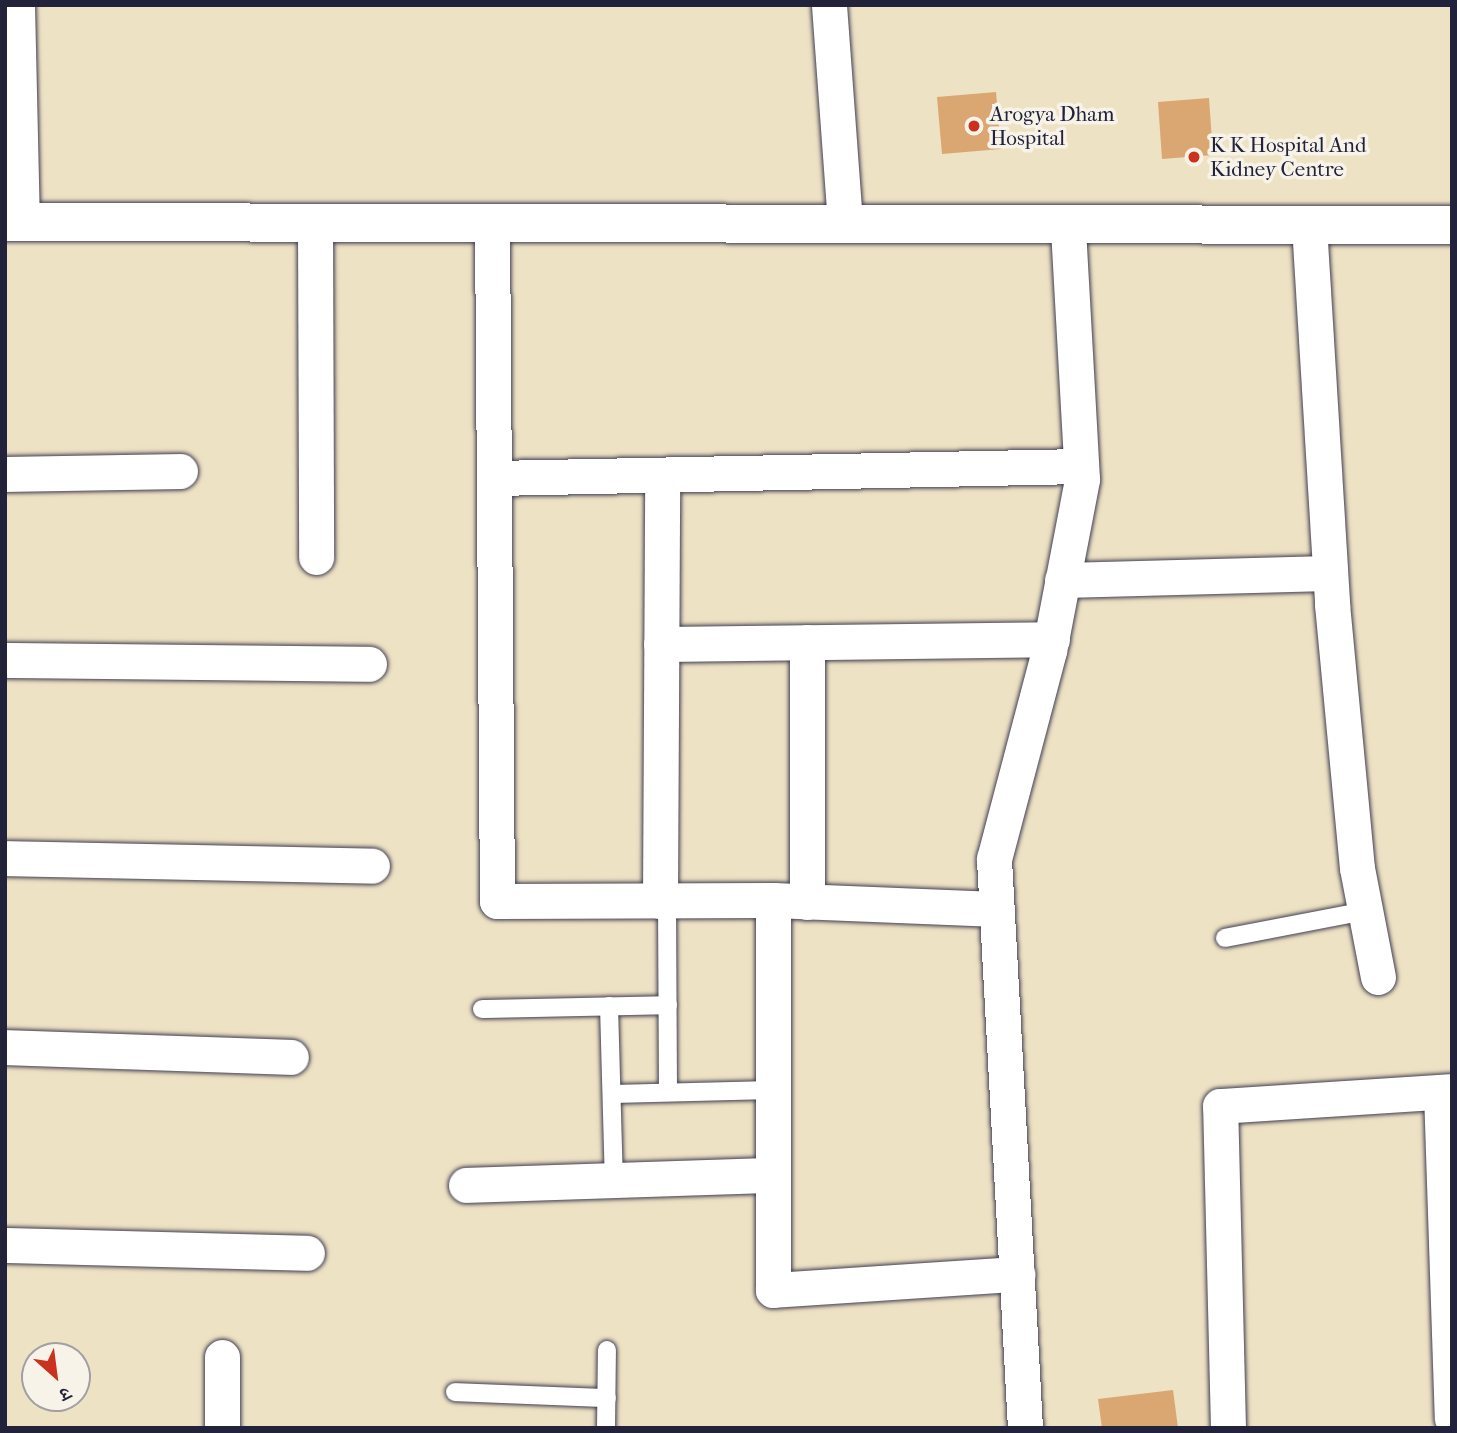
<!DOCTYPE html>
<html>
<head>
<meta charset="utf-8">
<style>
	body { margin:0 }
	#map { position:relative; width:1457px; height:1433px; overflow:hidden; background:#eee2c5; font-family:"IM FELL French Canon","Noto Serif Devanagari",serif }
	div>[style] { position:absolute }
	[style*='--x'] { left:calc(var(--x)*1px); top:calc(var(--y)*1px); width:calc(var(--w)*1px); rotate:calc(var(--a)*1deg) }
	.building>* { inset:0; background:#daa672 }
	.roads { filter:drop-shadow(0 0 2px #413f50) drop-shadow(0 0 2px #413f50) }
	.service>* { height:18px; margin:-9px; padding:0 9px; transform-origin:9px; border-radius:9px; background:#fff }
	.minor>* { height:35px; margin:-17.5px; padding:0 17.5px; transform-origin:17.5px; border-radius:17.5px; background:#fff }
	.tertiary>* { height:38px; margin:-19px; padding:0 19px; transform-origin:19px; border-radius:19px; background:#fff }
	.dots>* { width:19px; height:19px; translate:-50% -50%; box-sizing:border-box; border:4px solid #f7f3e8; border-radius:50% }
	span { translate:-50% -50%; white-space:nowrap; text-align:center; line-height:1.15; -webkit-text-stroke:7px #f7f3e8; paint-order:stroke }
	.poi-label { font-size:21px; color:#22223b }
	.left { translate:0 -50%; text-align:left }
	.frame { position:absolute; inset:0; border:7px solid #22223b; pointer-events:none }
	.north { position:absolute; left:21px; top:1342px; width:70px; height:70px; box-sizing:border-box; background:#f7f3e8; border:2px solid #a29fa3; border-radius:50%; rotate:152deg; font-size:19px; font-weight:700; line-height:28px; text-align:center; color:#22223b }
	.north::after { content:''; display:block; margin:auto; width:24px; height:32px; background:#c8321e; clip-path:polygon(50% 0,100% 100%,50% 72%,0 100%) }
</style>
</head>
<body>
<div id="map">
	<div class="building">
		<div style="clip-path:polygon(996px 92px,1001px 149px,942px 154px,937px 97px)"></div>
		<div style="clip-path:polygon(1209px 98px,1213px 155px,1162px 159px,1158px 102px)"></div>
		<div style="clip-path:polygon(1173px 1390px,1178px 1428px,1102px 1428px,1098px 1399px)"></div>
	</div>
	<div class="roads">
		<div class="service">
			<div style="--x:667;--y:901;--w:191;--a:89.7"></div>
			<div style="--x:1225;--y:938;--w:143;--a:-10.9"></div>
			<div style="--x:609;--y:1006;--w:174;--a:88.4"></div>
			<div style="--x:482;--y:1009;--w:186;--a:-1.2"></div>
			<div style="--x:612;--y:1094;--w:161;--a:-1.4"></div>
			<div style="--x:455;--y:1392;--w:152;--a:2.3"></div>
			<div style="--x:606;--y:1428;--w:78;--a:-89.3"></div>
		</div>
		<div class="minor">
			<div style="--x:17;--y:5;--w:217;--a:88.7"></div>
			<div style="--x:829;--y:5;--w:220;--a:85.8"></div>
			<div style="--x:315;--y:223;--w:334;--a:89.8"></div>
			<div style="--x:492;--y:223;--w:678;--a:89.58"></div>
			<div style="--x:497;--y:901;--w:276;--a:-0.2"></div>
			<div style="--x:773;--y:900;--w:224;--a:2.3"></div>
			<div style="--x:1309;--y:225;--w:380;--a:86.5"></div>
			<div style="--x:1332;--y:604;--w:265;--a:84.6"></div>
			<div style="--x:1357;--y:868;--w:111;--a:79.1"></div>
			<div style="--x:5;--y:474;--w:175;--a:-1"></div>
			<div style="--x:494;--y:478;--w:587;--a:-1.17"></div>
			<div style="--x:1062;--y:580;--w:268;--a:-1.5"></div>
			<div style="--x:661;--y:644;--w:391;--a:-0.7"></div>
			<div style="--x:5;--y:660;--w:364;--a:0.6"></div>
			<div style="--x:5;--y:858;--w:367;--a:1.2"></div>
			<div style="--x:773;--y:900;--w:390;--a:90"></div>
			<div style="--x:773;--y:1290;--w:245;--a:-3.8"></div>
			<div style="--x:660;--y:901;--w:426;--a:-89.7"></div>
			<div style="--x:807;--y:902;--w:260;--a:-90"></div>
			<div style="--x:5;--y:1047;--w:286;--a:2"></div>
			<div style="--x:1441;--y:1092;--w:326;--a:88.1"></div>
			<div style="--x:466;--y:1185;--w:307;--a:-1.9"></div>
			<div style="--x:5;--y:1245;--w:302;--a:1.5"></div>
			<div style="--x:222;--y:1428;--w:71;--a:-90"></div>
			<div style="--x:1025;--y:1428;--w:570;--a:-93.12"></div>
			<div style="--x:994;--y:859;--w:215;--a:-75.2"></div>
			<div style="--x:1049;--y:651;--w:175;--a:-79.1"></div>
			<div style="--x:1082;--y:479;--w:254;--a:-93.2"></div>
			<div style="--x:1228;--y:1428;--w:322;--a:-91.4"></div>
			<div style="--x:1220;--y:1106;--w:232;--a:-3.7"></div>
		</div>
		<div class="tertiary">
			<div style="--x:5;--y:222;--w:1447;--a:0.12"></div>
		</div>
	</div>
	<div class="dots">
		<div style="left:974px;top:126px;background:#c8321e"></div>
		<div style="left:1194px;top:157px;background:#c8321e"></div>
	</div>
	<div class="poi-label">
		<span class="left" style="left:990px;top:126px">Arogya Dham<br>Hospital</span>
		<span class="left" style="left:1210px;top:157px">K K Hospital And<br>Kidney Centre</span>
	</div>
	<div class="frame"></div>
	<div class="north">उ</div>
</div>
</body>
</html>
